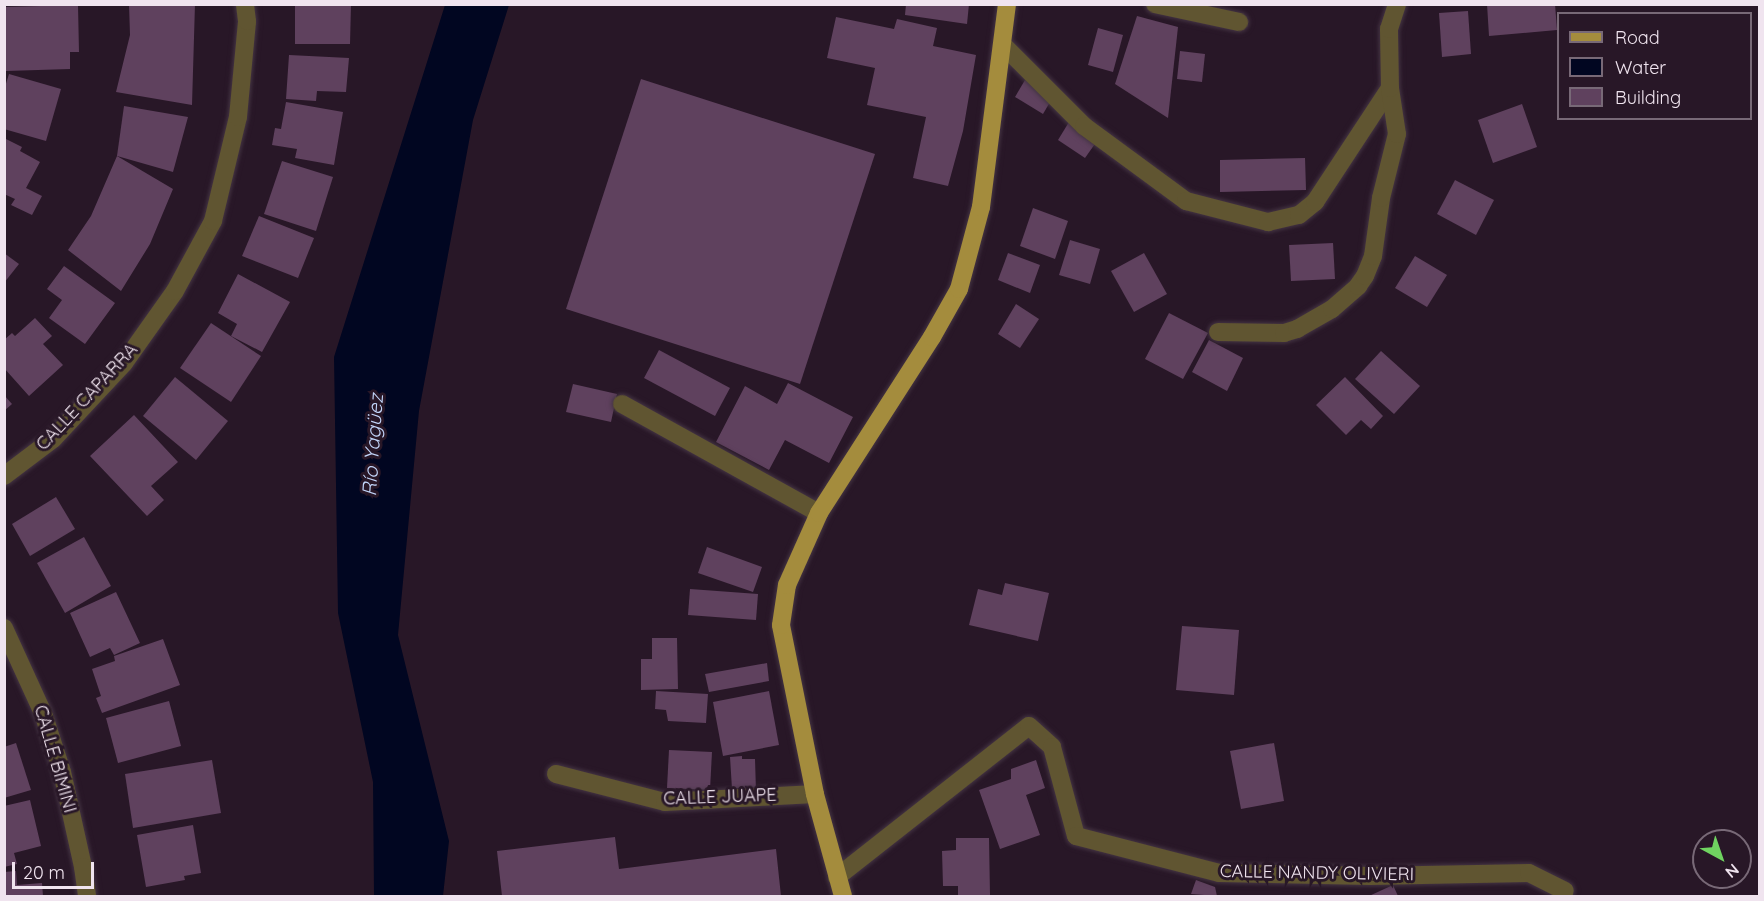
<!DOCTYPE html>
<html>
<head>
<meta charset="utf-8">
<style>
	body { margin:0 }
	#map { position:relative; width:1764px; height:901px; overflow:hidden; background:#281727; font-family:Quicksand,sans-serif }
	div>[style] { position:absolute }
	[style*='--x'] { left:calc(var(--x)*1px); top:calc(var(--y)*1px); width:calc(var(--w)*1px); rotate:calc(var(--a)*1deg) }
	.water>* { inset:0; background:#010621 }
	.building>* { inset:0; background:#5f415e }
	.roads { filter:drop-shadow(0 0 2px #443443) drop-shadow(0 0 2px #443443) }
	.minor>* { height:18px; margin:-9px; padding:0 9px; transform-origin:9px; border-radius:9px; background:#605531 }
	.major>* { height:18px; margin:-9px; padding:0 9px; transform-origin:9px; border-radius:9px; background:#a48c3d }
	span { translate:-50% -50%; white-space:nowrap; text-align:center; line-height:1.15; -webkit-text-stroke:6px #281727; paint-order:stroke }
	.street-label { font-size:18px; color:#f0e4ef }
	.water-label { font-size:20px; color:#c3d6fb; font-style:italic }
	.frame { position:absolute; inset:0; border:6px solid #f0e4ef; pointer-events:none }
	.legend { position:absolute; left:1557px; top:12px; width:195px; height:108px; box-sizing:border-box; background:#281727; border:2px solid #786977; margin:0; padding:8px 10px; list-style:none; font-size:18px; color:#f0e4ef }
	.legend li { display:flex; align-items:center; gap:12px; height:30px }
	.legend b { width:30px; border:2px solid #786977 }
	.north { position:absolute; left:1692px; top:829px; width:60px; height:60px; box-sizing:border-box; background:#281727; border:2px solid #786977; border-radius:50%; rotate:140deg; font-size:16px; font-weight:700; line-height:24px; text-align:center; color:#f0e4ef }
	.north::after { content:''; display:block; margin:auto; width:21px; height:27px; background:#6fd360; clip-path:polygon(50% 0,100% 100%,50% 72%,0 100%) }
	.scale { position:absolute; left:12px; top:862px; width:82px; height:27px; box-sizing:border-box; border:3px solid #f0e4ef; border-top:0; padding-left:8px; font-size:18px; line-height:21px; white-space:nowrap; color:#f0e4ef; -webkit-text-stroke:4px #281727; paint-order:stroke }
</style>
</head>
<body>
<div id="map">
	<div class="water">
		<div style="clip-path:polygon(445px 5px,509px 5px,473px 120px,419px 411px,398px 635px,449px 841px,443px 896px,374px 896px,373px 782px,338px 613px,334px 357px)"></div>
	</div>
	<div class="building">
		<div style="clip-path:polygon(129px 4px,195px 4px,192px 105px,116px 92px,130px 35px)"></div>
		<div style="clip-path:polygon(295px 4px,351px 4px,350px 44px,295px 44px)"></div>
		<div style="clip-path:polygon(906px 4px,969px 4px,967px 24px,905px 15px)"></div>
		<div style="clip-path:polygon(1487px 4px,1555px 4px,1557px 30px,1489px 36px)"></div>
		<div style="clip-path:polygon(78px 5px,79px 52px,70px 52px,70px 69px,6px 71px,4px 7px)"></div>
		<div style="clip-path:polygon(1468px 11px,1471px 54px,1442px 57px,1439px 13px)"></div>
		<div style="clip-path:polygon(1137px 16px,1178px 27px,1168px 118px,1115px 84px)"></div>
		<div style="clip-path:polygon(836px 17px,894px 29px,897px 19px,937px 28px,933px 46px,976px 55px,963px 131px,948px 186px,913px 178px,926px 117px,867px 105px,875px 68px,827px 58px)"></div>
		<div style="clip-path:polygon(1098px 28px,1123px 35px,1113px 72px,1088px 65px)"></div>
		<div style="clip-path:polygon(1180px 51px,1205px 54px,1202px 82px,1177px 79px)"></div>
		<div style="clip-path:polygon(289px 55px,349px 58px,346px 92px,317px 91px,316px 101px,286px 99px)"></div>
		<div style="clip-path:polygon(9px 74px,61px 89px,46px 141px,4px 129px,4px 90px)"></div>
		<div style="clip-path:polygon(641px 79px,875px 154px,800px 384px,566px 309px)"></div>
		<div style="clip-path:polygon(1025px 80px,1053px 97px,1043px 114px,1015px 97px)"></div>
		<div style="clip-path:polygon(286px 102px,343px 112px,334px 165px,295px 158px,297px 149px,272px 145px,275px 128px,281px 129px)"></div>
		<div style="clip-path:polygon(1522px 104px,1537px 147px,1493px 163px,1478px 120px)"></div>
		<div style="clip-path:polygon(124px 106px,188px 117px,173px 172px,117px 156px)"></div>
		<div style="clip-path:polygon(1069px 122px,1097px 141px,1085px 158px,1058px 140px)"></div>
		<div style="clip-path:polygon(4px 138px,22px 147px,20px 151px,40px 162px,26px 188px,42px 196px,32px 215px,11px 205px,15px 199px,4px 194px)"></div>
		<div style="clip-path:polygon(117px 156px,173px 189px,150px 244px,121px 291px,68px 250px,91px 216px)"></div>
		<div style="clip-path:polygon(1305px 158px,1306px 190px,1220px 192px,1220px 160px)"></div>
		<div style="clip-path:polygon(282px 161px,333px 177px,316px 231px,264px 214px)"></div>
		<div style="clip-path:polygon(1455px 180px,1494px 200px,1476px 235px,1437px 214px)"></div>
		<div style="clip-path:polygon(1033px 208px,1068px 221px,1055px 259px,1020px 246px)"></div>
		<div style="clip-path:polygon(259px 216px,314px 238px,298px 278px,242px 256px)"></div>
		<div style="clip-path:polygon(1070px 240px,1100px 249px,1090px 284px,1059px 275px)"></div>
		<div style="clip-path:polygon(1333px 243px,1335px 279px,1291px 281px,1289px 245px)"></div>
		<div style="clip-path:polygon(4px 253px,19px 264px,4px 283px)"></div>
		<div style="clip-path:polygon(1008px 253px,1040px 265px,1030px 293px,998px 280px)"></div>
		<div style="clip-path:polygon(1144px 253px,1167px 294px,1134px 312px,1111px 271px)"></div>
		<div style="clip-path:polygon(1415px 256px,1447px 275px,1427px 307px,1395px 288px)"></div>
		<div style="clip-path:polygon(64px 266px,115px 303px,85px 344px,49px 318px,62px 300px,47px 289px)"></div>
		<div style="clip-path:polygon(238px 274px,290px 302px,262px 352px,231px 336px,237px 324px,218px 313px)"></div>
		<div style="clip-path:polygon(1016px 304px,1039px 319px,1020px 348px,998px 334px)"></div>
		<div style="clip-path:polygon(1169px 313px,1208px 333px,1183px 379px,1145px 359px)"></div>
		<div style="clip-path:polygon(35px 318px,52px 336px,43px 344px,63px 365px,29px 396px,4px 368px,4px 340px,12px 333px,15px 336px)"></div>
		<div style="clip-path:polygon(211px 323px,261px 356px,231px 402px,180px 368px)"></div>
		<div style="clip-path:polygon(1209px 340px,1243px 358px,1227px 391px,1192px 372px)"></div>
		<div style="clip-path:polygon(659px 350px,730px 388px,715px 416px,644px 378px)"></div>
		<div style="clip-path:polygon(1381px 351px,1420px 386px,1394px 414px,1355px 379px)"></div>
		<div style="clip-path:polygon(175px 377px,228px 421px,196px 460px,143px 416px)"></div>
		<div style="clip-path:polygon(1345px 377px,1383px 416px,1371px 429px,1361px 420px,1346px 435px,1316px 405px)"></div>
		<div style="clip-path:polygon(788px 383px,853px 417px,829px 463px,785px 440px,769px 470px,716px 442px,745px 386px,777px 404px)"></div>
		<div style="clip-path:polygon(573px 384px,617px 394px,611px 422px,566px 412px)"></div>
		<div style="clip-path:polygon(4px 395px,12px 404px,4px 411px)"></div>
		<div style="clip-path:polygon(134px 415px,178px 462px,151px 486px,164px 500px,147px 516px,90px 456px)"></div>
		<div style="clip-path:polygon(56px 497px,75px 529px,30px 556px,12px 524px)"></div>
		<div style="clip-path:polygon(84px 537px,111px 586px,65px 613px,37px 563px)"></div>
		<div style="clip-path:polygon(707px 547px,762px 567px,753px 592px,698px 573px)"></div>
		<div style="clip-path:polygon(1005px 583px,1049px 593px,1038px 641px,969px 625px,978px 589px,1002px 595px)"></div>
		<div style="clip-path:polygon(690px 589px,758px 594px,756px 620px,688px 615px)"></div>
		<div style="clip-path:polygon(116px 592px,140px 643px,114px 655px,110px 648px,90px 657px,70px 613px)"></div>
		<div style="clip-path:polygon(1182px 626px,1239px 630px,1234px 695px,1176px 690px)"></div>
		<div style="clip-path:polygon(652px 638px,677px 638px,678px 689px,641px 690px,641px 659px,652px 659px)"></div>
		<div style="clip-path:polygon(163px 639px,180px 685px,102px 713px,96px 698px,101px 696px,92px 669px,115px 661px,114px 656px)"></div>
		<div style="clip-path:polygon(767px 663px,769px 681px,709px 692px,705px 674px)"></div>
		<div style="clip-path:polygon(656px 691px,708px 694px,706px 723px,668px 721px,666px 710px,655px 709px)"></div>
		<div style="clip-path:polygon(769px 691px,779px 745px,723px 756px,713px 702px)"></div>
		<div style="clip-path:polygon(169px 701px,181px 746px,118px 763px,106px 718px)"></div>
		<div style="clip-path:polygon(16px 743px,31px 790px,4px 798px,4px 747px)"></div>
		<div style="clip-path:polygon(1274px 743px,1284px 801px,1241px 809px,1230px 751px)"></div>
		<div style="clip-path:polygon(669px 750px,712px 752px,710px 790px,667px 788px)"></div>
		<div style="clip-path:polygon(742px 756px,742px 759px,755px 759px,756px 791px,740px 792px,739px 788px,732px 789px,730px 757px)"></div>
		<div style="clip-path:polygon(212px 760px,221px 813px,133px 828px,125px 774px)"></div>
		<div style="clip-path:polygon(1036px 760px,1045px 788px,1026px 795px,1040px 835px,1000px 849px,979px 790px,1011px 779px,1011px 769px)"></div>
		<div style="clip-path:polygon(30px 800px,41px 846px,14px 853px,17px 864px,4px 867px,4px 806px)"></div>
		<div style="clip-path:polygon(193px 825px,201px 873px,184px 876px,185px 880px,146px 887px,137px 835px)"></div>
		<div style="clip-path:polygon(615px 837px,619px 869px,776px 849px,781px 896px,502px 896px,497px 851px)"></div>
		<div style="clip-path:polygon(956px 838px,989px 838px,990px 895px,958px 896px,958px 886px,943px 886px,942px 851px,956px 850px)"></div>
		<div style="clip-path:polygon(16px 871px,17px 885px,42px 883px,43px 896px,4px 896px,4px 872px)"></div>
		<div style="clip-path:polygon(1196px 880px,1215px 887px,1217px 896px,1191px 894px)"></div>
		<div style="clip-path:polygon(1393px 885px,1398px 896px,1369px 896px)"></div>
	</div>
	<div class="roads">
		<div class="minor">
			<div style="--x:1155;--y:4;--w:86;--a:12.1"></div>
			<div style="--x:1003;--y:45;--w:115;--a:45"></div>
			<div style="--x:1084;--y:126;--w:127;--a:36.3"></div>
			<div style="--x:1186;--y:201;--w:85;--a:14.4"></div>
			<div style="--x:1268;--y:222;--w:32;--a:-13"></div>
			<div style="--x:1299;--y:215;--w:21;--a:-39"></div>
			<div style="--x:1315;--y:202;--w:136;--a:-56.7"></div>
			<div style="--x:1218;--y:332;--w:66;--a:0.9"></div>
			<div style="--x:1284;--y:333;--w:14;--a:-17"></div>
			<div style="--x:1297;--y:329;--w:40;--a:-29.7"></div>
			<div style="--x:1332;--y:309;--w:35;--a:-41"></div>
			<div style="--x:1358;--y:286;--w:12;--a:-55"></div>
			<div style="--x:1365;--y:276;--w:22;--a:-68"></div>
			<div style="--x:1373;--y:256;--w:59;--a:-82.1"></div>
			<div style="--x:1381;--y:198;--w:66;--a:-76"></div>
			<div style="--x:1397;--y:134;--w:47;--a:-98.7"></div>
			<div style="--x:1390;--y:88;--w:59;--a:-91"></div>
			<div style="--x:1389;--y:29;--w:26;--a:-72"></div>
			<div style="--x:622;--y:404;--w:225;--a:29"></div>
			<div style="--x:4;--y:476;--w:61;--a:-37.1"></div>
			<div style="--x:53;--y:439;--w:104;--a:-46.9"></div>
			<div style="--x:124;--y:363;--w:88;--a:-54.7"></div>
			<div style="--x:175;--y:291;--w:80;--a:-61.5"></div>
			<div style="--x:213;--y:221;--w:107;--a:-76.5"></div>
			<div style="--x:238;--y:117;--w:96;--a:-84.6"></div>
			<div style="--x:247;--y:21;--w:17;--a:-97"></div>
			<div style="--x:4;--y:628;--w:94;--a:65.4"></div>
			<div style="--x:43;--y:713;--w:62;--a:72.1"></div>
			<div style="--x:62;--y:772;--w:97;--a:77.5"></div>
			<div style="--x:83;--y:867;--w:29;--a:82"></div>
			<div style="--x:556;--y:774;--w:113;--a:14.4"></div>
			<div style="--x:665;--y:802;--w:150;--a:-3.1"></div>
			<div style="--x:837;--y:877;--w:244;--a:-38.2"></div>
			<div style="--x:1029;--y:726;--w:31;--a:42"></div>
			<div style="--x:1052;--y:747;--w:92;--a:74.9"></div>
			<div style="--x:1076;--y:836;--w:148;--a:14.5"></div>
			<div style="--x:1219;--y:873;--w:151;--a:1.1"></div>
			<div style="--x:1370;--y:876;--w:159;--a:-1.1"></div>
			<div style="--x:1529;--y:873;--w:40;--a:26.6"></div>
		</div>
		<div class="major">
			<div style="--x:843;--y:896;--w:106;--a:-105.4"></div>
			<div style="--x:815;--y:794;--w:172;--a:-101.4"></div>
			<div style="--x:781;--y:625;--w:40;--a:-81.5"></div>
			<div style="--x:787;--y:585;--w:79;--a:-66"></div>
			<div style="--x:819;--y:513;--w:209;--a:-57.3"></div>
			<div style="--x:932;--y:337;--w:55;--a:-60.6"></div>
			<div style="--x:959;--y:289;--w:85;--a:-75"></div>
			<div style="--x:981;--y:207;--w:205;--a:-82.7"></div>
		</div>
	</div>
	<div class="street-label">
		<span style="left:87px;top:397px;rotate:-47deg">CALLE CAPARRA</span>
		<span style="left:55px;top:759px;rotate:74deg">CALLE BIMINI</span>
		<span style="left:720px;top:797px;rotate:-2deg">CALLE JUAPE</span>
		<span style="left:1317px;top:873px;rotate:1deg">CALLE NANDY OLIVIERI</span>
	</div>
	<div class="water-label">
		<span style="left:372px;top:445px;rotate:-86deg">Río Yagüez</span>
	</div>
	<div class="frame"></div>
	<ul class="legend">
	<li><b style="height:8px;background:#a48c3d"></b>Road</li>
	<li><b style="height:16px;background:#010621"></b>Water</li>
	<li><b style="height:16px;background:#5f415e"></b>Building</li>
	</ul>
	<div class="north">N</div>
	<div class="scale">20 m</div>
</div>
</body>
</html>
